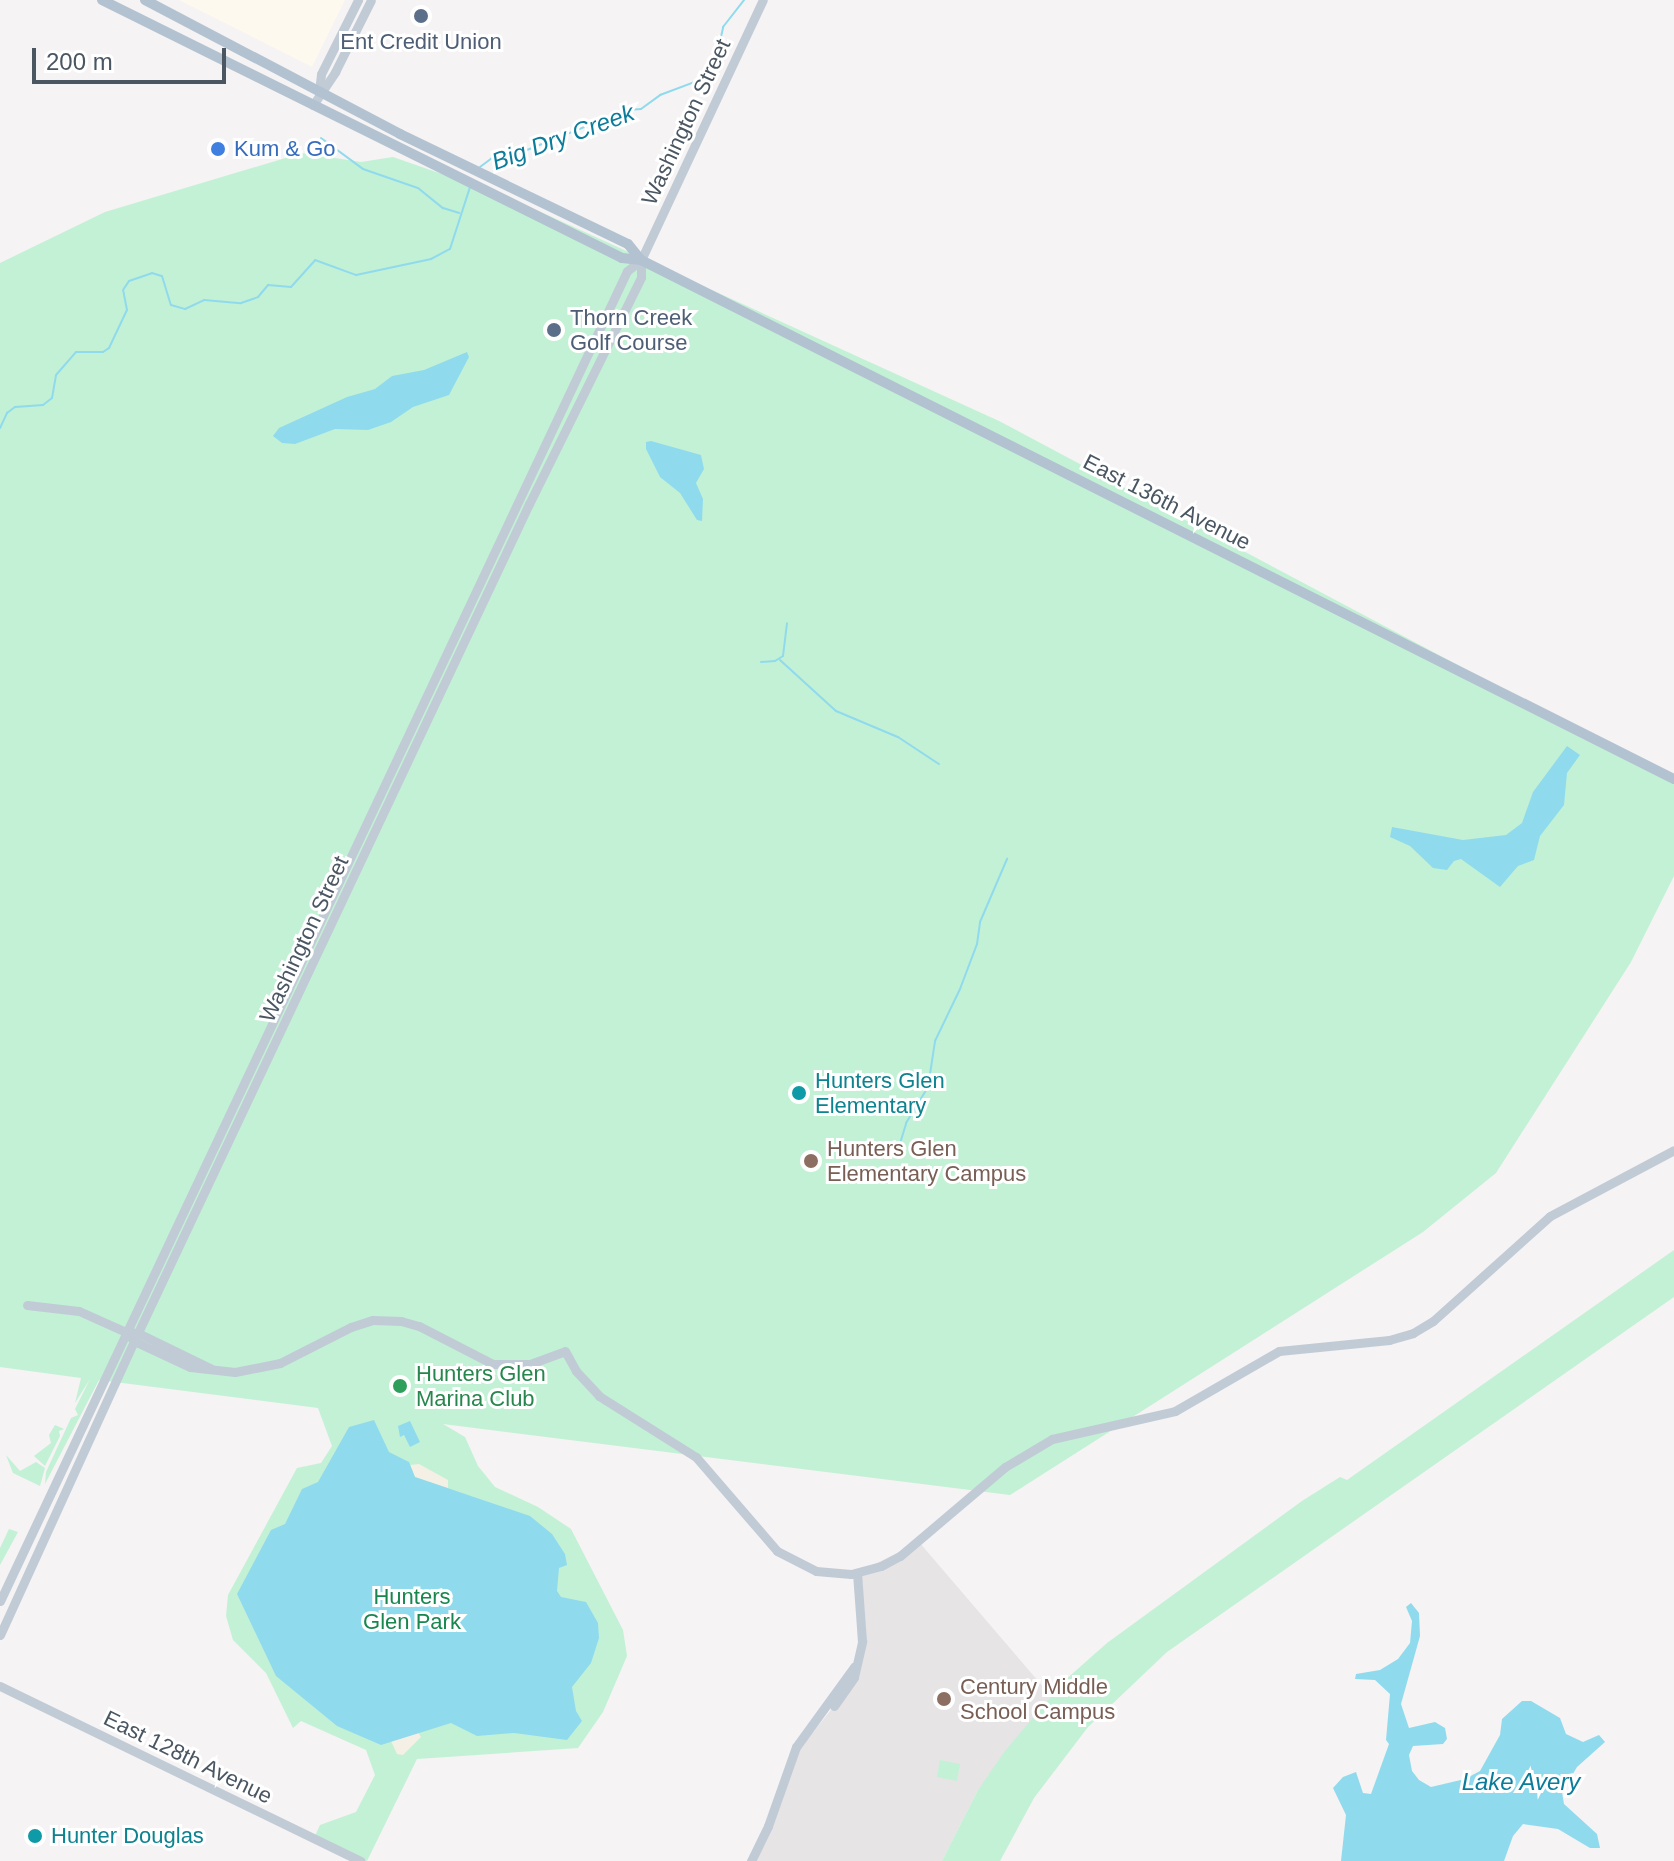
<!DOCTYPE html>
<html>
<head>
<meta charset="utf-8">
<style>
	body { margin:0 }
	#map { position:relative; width:1674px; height:1861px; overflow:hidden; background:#f5f3f3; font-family:Helvetica,sans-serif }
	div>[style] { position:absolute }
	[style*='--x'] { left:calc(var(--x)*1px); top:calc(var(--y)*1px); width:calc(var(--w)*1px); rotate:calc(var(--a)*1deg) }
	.commercial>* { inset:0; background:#fdf9ef }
	.education>* { inset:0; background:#e6e4e5 }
	.green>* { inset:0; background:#c3f1d5 }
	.sand>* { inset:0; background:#f5f0e5 }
	.water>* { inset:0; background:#90daee }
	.stream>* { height:2px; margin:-1px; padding:0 1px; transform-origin:1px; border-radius:1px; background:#90daee }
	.secondary>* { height:9px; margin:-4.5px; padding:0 4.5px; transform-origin:4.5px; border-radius:4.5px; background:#c1cbd6 }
	.primary>* { height:10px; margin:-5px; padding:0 5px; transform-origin:5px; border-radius:5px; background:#b3c2d1 }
	.dots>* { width:22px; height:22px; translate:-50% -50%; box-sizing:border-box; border:4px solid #fff; border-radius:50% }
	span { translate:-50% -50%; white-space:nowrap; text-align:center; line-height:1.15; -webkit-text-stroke:6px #fff; paint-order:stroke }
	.service-label { font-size:22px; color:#4e5e75 }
	.left { translate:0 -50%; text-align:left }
	.street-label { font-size:22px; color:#4a5661 }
	.shop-label { font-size:22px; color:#366cbe }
	.culture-label { font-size:22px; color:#0d838f }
	.education-label { font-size:22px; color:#785e54 }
	.leisure-label { font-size:22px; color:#27864d }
	.park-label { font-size:22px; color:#17864f }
	.water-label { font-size:24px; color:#0c7c9b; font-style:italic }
	.scale { position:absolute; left:32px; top:48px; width:194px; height:36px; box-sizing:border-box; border:4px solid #4a5661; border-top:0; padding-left:10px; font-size:24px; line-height:28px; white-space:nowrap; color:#4a5661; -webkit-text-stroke:6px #fff; paint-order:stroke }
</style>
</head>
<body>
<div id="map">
	<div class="commercial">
		<div style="clip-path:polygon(179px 0,345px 0,312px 67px)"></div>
	</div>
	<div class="education">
		<div style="clip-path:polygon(919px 1542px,1051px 1696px,978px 1790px,942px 1861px,751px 1861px,795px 1755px,842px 1696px,858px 1658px,857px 1573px)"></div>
	</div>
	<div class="green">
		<div style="clip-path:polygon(302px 153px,361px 162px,393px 157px,508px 197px,999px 421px,1674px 780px,1674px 876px,1631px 962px,1496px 1173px,1423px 1232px,1010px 1495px,443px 1424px,465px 1437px,478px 1466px,495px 1487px,538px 1507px,571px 1529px,623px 1630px,627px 1656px,603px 1712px,578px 1748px,417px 1759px,367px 1861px,314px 1838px,320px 1825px,356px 1812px,375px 1775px,366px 1750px,301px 1721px,293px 1728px,266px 1673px,233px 1640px,226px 1616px,228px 1595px,297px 1468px,321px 1463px,332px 1446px,318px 1408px,99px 1380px,45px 1484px,46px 1472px,71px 1418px,78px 1415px,75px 1409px,90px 1379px,75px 1403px,81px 1378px,0 1367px,0 263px,105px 212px)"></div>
		<div style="clip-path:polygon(1674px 1250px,1674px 1297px,1167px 1652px,1088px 1727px,1034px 1798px,1000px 1861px,942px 1861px,978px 1790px,1005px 1751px,1063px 1682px,1107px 1643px,1302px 1501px,1340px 1477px,1347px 1480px)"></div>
		<div style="clip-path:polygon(55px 1425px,64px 1429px,59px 1431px,60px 1436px,45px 1466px,34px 1456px,51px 1443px,49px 1435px)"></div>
		<div style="clip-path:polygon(6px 1455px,20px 1471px,36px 1462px,45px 1468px,40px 1486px,13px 1473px)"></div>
		<div style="clip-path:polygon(9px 1529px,18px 1532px,0 1565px,0 1548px)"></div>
		<div style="clip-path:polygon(940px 1760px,960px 1764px,957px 1781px,937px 1777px)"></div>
	</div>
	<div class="sand">
		<div style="clip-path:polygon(419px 1464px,448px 1480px,448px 1488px,415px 1477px,410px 1465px)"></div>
		<div style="clip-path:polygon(417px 1731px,421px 1737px,403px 1755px,397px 1754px,391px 1741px)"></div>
	</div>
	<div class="water">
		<div style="clip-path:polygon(467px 352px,469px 357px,449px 395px,413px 407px,391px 422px,368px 430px,335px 429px,295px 444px,282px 443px,273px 436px,279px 428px,347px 397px,375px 389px,392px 376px,424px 370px)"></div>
		<div style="clip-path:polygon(651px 441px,701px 455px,704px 469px,696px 483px,703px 499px,702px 521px,697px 520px,680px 493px,660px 477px,646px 449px,646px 442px)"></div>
		<div style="clip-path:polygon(1567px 746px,1580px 755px,1567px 773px,1564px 805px,1540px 836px,1534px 860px,1518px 866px,1500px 887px,1461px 859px,1454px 861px,1447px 870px,1433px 868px,1410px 846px,1390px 837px,1392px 827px,1463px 840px,1506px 835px,1522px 823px,1533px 792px)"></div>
		<div style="clip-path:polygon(374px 1420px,389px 1452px,409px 1462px,415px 1477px,530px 1516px,552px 1534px,565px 1554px,567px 1565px,559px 1568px,557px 1591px,561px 1597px,586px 1602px,598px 1623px,599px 1638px,591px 1663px,572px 1687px,576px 1711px,582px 1721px,567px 1740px,514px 1733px,477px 1736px,451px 1723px,381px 1745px,337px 1726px,276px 1676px,237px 1594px,271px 1530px,285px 1524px,302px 1489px,318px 1482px,349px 1427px)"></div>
		<div style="clip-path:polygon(410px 1421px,420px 1442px,410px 1447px,404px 1435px,400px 1437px,398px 1426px)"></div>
		<div style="clip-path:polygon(1411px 1603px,1419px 1613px,1420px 1636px,1401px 1704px,1409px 1728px,1435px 1722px,1445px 1728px,1447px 1739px,1443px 1744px,1413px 1746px,1409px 1755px,1412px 1771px,1419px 1780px,1431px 1787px,1465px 1779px,1480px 1771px,1500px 1735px,1502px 1719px,1522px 1701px,1531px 1701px,1560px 1718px,1566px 1734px,1583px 1742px,1599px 1735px,1605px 1742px,1577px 1767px,1562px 1792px,1564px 1804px,1597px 1834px,1600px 1848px,1590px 1848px,1558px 1829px,1523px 1824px,1513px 1836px,1504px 1861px,1341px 1861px,1346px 1815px,1333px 1788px,1343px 1777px,1356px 1772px,1363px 1793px,1371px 1794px,1389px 1744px,1386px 1740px,1390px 1694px,1375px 1680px,1355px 1679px,1356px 1674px,1380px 1670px,1398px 1659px,1410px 1643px,1412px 1621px,1406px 1607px)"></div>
	</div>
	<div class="stream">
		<div style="--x:321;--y:138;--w:52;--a:36.4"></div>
		<div style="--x:363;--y:169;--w:58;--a:19.1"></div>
		<div style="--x:418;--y:188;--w:32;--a:39"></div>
		<div style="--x:443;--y:208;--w:17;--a:17"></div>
		<div style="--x:480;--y:167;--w:15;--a:-37"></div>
		<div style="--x:492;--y:158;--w:25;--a:-9"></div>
		<div style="--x:517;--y:154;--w:118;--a:-21.8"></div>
		<div style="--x:627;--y:110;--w:14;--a:-4"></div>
		<div style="--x:641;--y:109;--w:24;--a:-36"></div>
		<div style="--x:660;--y:95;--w:43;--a:-20.6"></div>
		<div style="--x:700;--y:80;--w:31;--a:-57"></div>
		<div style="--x:717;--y:54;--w:28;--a:-77"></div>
		<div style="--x:723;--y:27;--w:34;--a:-52"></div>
		<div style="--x:0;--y:428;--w:17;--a:-65"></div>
		<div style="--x:7;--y:413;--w:10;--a:-37"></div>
		<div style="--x:15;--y:407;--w:28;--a:-4"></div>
		<div style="--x:43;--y:405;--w:11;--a:-38"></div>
		<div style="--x:52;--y:398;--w:23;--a:-80"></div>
		<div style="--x:56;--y:375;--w:30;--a:-49"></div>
		<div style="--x:76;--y:352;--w:27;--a:0"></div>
		<div style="--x:103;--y:352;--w:7;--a:-34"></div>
		<div style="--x:109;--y:348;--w:42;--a:-64.7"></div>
		<div style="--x:127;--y:310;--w:20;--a:-101"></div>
		<div style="--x:123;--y:290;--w:11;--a:-56"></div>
		<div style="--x:129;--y:281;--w:24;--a:-19"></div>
		<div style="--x:152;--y:273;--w:10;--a:17"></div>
		<div style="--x:162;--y:276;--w:30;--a:73"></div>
		<div style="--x:171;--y:305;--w:15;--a:16"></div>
		<div style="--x:185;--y:309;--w:21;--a:-25"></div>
		<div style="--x:204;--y:300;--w:37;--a:5"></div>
		<div style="--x:241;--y:303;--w:18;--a:-19"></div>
		<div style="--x:258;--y:297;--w:16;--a:-50"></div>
		<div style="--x:268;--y:285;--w:23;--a:5"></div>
		<div style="--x:291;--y:287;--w:36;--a:-48"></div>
		<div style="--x:315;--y:260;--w:44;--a:20.1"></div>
		<div style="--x:356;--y:275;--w:77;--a:-12"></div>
		<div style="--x:431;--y:259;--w:21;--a:-28"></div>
		<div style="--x:450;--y:249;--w:65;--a:-72.1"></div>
		<div style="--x:780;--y:660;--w:76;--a:42.3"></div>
		<div style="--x:836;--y:711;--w:67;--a:22.8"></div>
		<div style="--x:898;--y:737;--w:49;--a:33.4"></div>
		<div style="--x:761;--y:662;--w:14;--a:-4"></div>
		<div style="--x:775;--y:661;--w:9;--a:-32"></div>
		<div style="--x:783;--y:656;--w:33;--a:-83"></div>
		<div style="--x:901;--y:1156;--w:7;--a:-117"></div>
		<div style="--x:898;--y:1150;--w:28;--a:-73"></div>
		<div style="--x:906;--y:1123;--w:42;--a:-58.6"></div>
		<div style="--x:928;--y:1087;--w:47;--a:-81.3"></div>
		<div style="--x:935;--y:1041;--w:58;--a:-64.3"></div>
		<div style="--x:960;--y:989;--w:48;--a:-69.3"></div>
		<div style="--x:977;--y:944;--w:22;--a:-82"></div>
		<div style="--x:980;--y:922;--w:69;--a:-66.8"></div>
	</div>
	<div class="secondary">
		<div style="--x:319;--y:91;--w:17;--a:-83"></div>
		<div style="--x:321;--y:74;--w:83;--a:-63.4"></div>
		<div style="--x:313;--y:105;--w:40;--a:-56"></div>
		<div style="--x:335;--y:72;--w:80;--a:-63.4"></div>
		<div style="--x:27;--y:1305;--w:52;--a:6.6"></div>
		<div style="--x:79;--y:1311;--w:51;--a:24.1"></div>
		<div style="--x:126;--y:1332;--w:12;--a:5"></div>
		<div style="--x:138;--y:1333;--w:80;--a:25.9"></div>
		<div style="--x:126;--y:1332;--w:12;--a:48"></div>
		<div style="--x:134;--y:1341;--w:62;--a:24.9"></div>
		<div style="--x:190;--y:1367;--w:45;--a:6.3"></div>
		<div style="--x:235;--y:1372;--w:46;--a:-11.3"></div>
		<div style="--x:280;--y:1363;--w:80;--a:-26.9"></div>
		<div style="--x:351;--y:1327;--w:23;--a:-18"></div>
		<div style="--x:373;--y:1320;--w:28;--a:2"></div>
		<div style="--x:401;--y:1321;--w:19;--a:16"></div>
		<div style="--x:419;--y:1326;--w:83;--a:27.2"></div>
		<div style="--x:493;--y:1364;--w:37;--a:0"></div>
		<div style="--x:530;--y:1364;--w:37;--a:-20"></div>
		<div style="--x:565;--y:1351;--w:23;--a:61"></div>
		<div style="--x:576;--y:1371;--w:34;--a:47"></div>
		<div style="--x:599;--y:1396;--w:115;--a:32.2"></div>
		<div style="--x:696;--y:1457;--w:124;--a:49.2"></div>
		<div style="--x:777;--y:1551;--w:44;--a:27.1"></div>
		<div style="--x:816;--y:1571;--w:35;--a:5"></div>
		<div style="--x:851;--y:1574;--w:31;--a:-15"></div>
		<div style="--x:881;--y:1566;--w:21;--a:-28"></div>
		<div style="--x:900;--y:1556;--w:138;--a:-40.3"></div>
		<div style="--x:1005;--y:1467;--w:55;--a:-30.8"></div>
		<div style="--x:1052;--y:1439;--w:126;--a:-12.8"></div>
		<div style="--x:1175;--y:1411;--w:120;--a:-30"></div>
		<div style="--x:1279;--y:1351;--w:111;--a:-5.7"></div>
		<div style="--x:1389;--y:1340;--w:25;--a:-16"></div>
		<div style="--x:1413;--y:1333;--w:23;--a:-31"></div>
		<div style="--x:1433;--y:1321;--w:157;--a:-41.9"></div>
		<div style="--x:1550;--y:1216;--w:140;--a:-28"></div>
		<div style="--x:0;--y:1601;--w:1470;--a:-64.76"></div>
		<div style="--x:627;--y:271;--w:18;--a:-38"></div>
		<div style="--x:0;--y:1635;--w:323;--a:-65.5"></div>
		<div style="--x:134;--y:1341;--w:926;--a:-64.74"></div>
		<div style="--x:529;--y:504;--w:253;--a:-63.7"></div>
		<div style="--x:641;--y:277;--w:17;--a:-90"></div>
		<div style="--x:641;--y:260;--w:287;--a:-64.9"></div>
		<div style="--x:0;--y:1686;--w:401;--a:25.9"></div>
		<div style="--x:834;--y:1706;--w:35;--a:-55"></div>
		<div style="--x:854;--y:1677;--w:37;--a:-77"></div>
		<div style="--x:862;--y:1641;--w:68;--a:-94.2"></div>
		<div style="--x:751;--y:1861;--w:39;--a:-64"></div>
		<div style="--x:768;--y:1826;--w:84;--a:-70.5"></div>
		<div style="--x:796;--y:1747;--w:99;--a:-54.1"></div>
	</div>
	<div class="primary">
		<div style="--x:102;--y:0;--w:580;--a:26.39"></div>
		<div style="--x:622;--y:258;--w:19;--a:6"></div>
		<div style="--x:145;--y:0;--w:288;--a:27.7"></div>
		<div style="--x:400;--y:134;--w:253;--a:25.8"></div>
		<div style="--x:628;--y:244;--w:21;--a:51"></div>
		<div style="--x:641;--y:260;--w:1156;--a:26.68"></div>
	</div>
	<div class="dots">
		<div style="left:421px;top:16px;background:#5c6f8a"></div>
		<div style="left:218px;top:149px;background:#3f7fe0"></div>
		<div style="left:554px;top:330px;background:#5c6f8a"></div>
		<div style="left:799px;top:1093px;background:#0f9aa8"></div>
		<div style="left:811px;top:1161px;background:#8d6e63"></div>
		<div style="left:400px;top:1386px;background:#2e9e5b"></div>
		<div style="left:944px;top:1699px;background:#8d6e63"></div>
		<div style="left:35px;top:1836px;background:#0f9aa8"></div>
	</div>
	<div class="service-label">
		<span style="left:421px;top:42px">Ent Credit Union</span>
		<span class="left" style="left:570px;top:330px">Thorn Creek<br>Golf Course</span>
	</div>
	<div class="street-label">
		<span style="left:686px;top:122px;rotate:-65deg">Washington Street</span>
		<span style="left:1167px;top:502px;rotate:27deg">East 136th Avenue</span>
		<span style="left:304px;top:939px;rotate:-65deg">Washington Street</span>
		<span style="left:188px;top:1757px;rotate:26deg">East 128th Avenue</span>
	</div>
	<div class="shop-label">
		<span class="left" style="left:234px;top:149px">Kum &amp; Go</span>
	</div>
	<div class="culture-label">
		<span class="left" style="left:815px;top:1093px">Hunters Glen<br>Elementary</span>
		<span class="left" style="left:51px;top:1836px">Hunter Douglas</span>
	</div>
	<div class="education-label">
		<span class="left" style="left:827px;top:1161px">Hunters Glen<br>Elementary Campus</span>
		<span class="left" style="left:960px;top:1699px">Century Middle<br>School Campus</span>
	</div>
	<div class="leisure-label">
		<span class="left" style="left:416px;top:1386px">Hunters Glen<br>Marina Club</span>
	</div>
	<div class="park-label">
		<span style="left:412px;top:1609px">Hunters<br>Glen Park</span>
	</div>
	<div class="water-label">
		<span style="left:563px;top:137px;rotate:-20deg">Big Dry Creek</span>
		<span style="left:1521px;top:1782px">Lake Avery</span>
	</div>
	<div class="scale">200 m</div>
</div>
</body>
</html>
